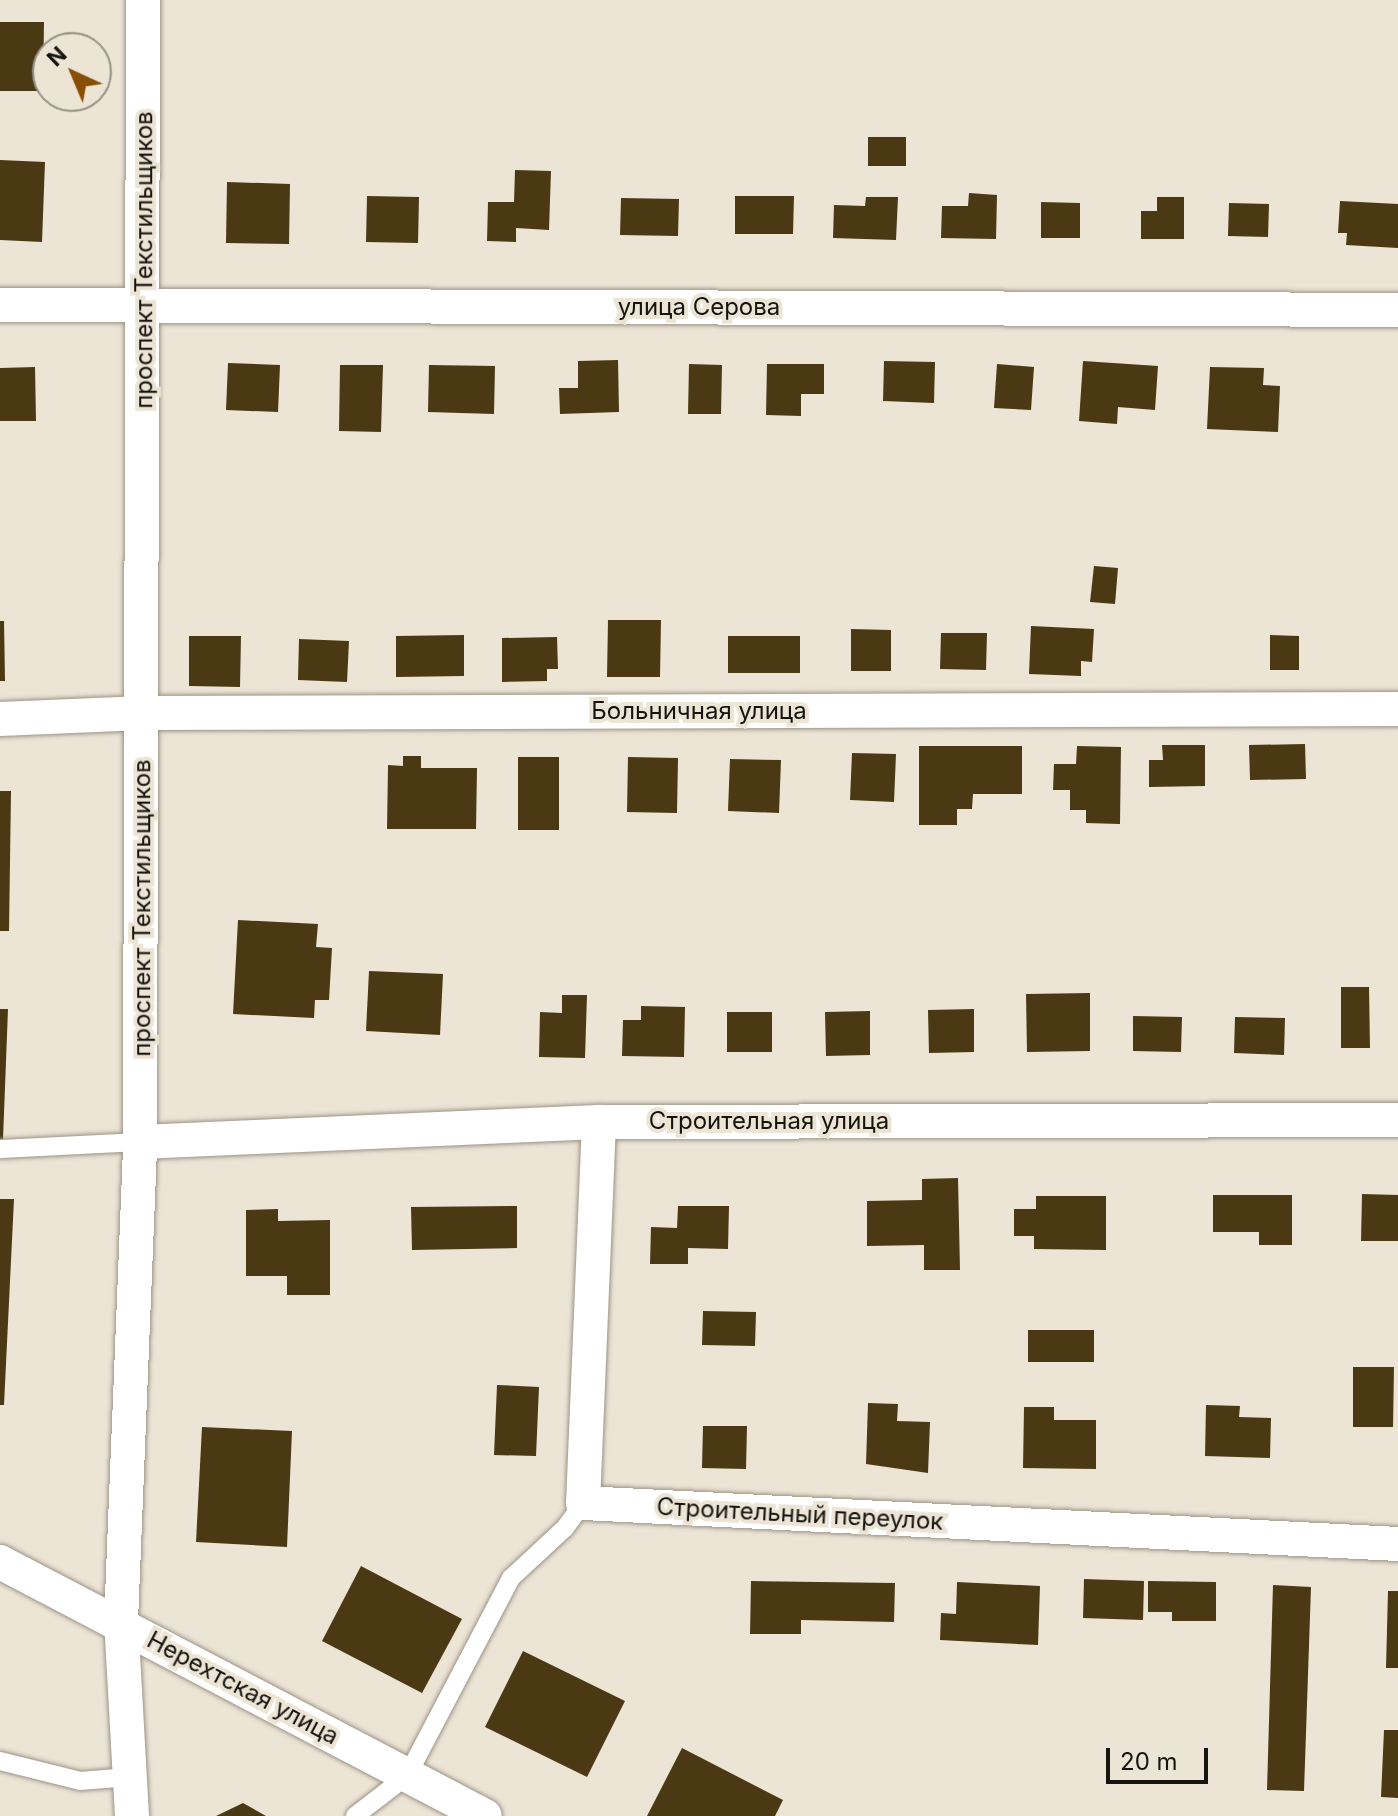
<!DOCTYPE html>
<html>
<head>
<meta charset="utf-8">
<style>
	body { margin:0 }
	#map { position:relative; width:1398px; height:1816px; overflow:hidden; background:#ece4d5; font-family:Inter,sans-serif }
	div>[style] { position:absolute }
	[style*='--x'] { left:calc(var(--x)*1px); top:calc(var(--y)*1px); width:calc(var(--w)*1px); rotate:calc(var(--a)*1deg) }
	.building>* { inset:0; background:#4b3914 }
	.roads { filter:drop-shadow(0 0 2px #9c9487) drop-shadow(0 0 2px #9c9487) }
	.lane>* { height:18px; margin:-9px; padding:0 9px; transform-origin:9px; border-radius:9px; background:#fff }
	.street>* { height:34px; margin:-17px; padding:0 17px; transform-origin:17px; border-radius:17px; background:#fff }
	span { translate:-50% -50%; white-space:nowrap; text-align:center; line-height:1.15; -webkit-text-stroke:8px #ece4d5; paint-order:stroke }
	.street-label { font-size:24px; color:#16140f }
	.north { position:absolute; left:32px; top:32px; width:80px; height:80px; box-sizing:border-box; background:#ece4d5; border:2px solid #969186; border-radius:50%; rotate:316deg; font-size:22px; font-weight:700; line-height:32px; text-align:center; color:#16140f }
	.north::after { content:''; display:block; margin:auto; width:28px; height:36px; background:#884e06; clip-path:polygon(50% 0,100% 100%,50% 72%,0 100%) }
	.scale { position:absolute; left:1106px; top:1748px; width:102px; height:36px; box-sizing:border-box; border:4px solid #16140f; border-top:0; padding-left:10px; font-size:24px; line-height:28px; white-space:nowrap; color:#16140f; -webkit-text-stroke:6px #ece4d5; paint-order:stroke }
</style>
</head>
<body>
<div id="map">
	<div class="building">
		<div style="clip-path:polygon(0 22px,44px 22px,43px 91px,0 91px)"></div>
		<div style="clip-path:polygon(868px 137px,906px 137px,906px 166px,868px 166px)"></div>
		<div style="clip-path:polygon(0 160px,45px 162px,42px 242px,0 240px)"></div>
		<div style="clip-path:polygon(515px 170px,551px 171px,549px 230px,516px 228px,516px 242px,487px 241px,488px 202px,514px 202px)"></div>
		<div style="clip-path:polygon(227px 182px,290px 184px,289px 244px,226px 243px)"></div>
		<div style="clip-path:polygon(969px 193px,997px 195px,996px 239px,941px 238px,942px 206px,968px 206px)"></div>
		<div style="clip-path:polygon(367px 196px,419px 197px,418px 243px,366px 242px)"></div>
		<div style="clip-path:polygon(735px 196px,794px 196px,793px 234px,735px 234px)"></div>
		<div style="clip-path:polygon(866px 197px,898px 197px,896px 240px,833px 238px,834px 205px,865px 206px)"></div>
		<div style="clip-path:polygon(1157px 197px,1184px 197px,1184px 239px,1141px 239px,1141px 211px,1157px 211px)"></div>
		<div style="clip-path:polygon(621px 198px,679px 199px,678px 236px,620px 235px)"></div>
		<div style="clip-path:polygon(1340px 201px,1398px 204px,1398px 248px,1346px 245px,1347px 233px,1338px 233px)"></div>
		<div style="clip-path:polygon(1041px 202px,1080px 203px,1080px 238px,1041px 238px)"></div>
		<div style="clip-path:polygon(1229px 203px,1269px 204px,1268px 237px,1228px 236px)"></div>
		<div style="clip-path:polygon(618px 360px,619px 412px,560px 414px,559px 388px,578px 388px,578px 361px)"></div>
		<div style="clip-path:polygon(884px 361px,935px 362px,934px 403px,883px 401px)"></div>
		<div style="clip-path:polygon(1083px 361px,1158px 366px,1155px 410px,1118px 407px,1117px 424px,1079px 421px)"></div>
		<div style="clip-path:polygon(228px 363px,280px 365px,278px 412px,226px 410px)"></div>
		<div style="clip-path:polygon(689px 364px,722px 365px,721px 414px,688px 414px)"></div>
		<div style="clip-path:polygon(767px 364px,824px 364px,824px 394px,801px 394px,801px 416px,766px 415px)"></div>
		<div style="clip-path:polygon(997px 364px,1034px 367px,1031px 410px,994px 408px)"></div>
		<div style="clip-path:polygon(340px 365px,383px 365px,381px 432px,339px 431px)"></div>
		<div style="clip-path:polygon(429px 365px,495px 366px,494px 414px,428px 412px)"></div>
		<div style="clip-path:polygon(35px 367px,36px 421px,0 421px,0 368px)"></div>
		<div style="clip-path:polygon(1210px 367px,1264px 368px,1263px 385px,1280px 386px,1278px 432px,1207px 429px)"></div>
		<div style="clip-path:polygon(1094px 566px,1118px 568px,1115px 604px,1090px 602px)"></div>
		<div style="clip-path:polygon(608px 620px,661px 620px,660px 677px,607px 677px)"></div>
		<div style="clip-path:polygon(0 621px,4px 621px,5px 681px,0 681px)"></div>
		<div style="clip-path:polygon(1031px 626px,1094px 629px,1092px 662px,1081px 661px,1081px 676px,1029px 674px)"></div>
		<div style="clip-path:polygon(851px 629px,891px 630px,891px 671px,851px 671px)"></div>
		<div style="clip-path:polygon(941px 633px,987px 633px,986px 670px,940px 669px)"></div>
		<div style="clip-path:polygon(464px 635px,464px 676px,396px 677px,396px 636px)"></div>
		<div style="clip-path:polygon(1270px 635px,1299px 636px,1299px 670px,1270px 670px)"></div>
		<div style="clip-path:polygon(189px 636px,241px 636px,240px 687px,189px 686px)"></div>
		<div style="clip-path:polygon(728px 636px,800px 636px,800px 673px,728px 673px)"></div>
		<div style="clip-path:polygon(557px 637px,558px 669px,547px 669px,547px 681px,502px 682px,502px 638px)"></div>
		<div style="clip-path:polygon(299px 639px,349px 641px,347px 682px,298px 680px)"></div>
		<div style="clip-path:polygon(1305px 744px,1306px 779px,1250px 780px,1249px 745px)"></div>
		<div style="clip-path:polygon(1162px 745px,1205px 745px,1205px 786px,1149px 787px,1149px 760px,1163px 760px)"></div>
		<div style="clip-path:polygon(919px 746px,1022px 746px,1022px 794px,973px 794px,972px 809px,957px 809px,957px 825px,919px 825px)"></div>
		<div style="clip-path:polygon(1077px 746px,1121px 747px,1120px 824px,1086px 823px,1086px 810px,1070px 810px,1070px 790px,1053px 790px,1054px 764px,1076px 764px)"></div>
		<div style="clip-path:polygon(852px 753px,896px 754px,894px 802px,850px 800px)"></div>
		<div style="clip-path:polygon(403px 756px,421px 756px,421px 768px,477px 768px,476px 829px,387px 829px,388px 765px,403px 766px)"></div>
		<div style="clip-path:polygon(518px 757px,559px 757px,559px 830px,518px 830px)"></div>
		<div style="clip-path:polygon(628px 757px,678px 758px,677px 813px,627px 812px)"></div>
		<div style="clip-path:polygon(730px 759px,781px 760px,779px 813px,728px 811px)"></div>
		<div style="clip-path:polygon(0 791px,11px 791px,9px 931px,0 931px)"></div>
		<div style="clip-path:polygon(238px 920px,318px 924px,316px 947px,332px 948px,329px 1000px,315px 1000px,314px 1018px,233px 1014px)"></div>
		<div style="clip-path:polygon(369px 971px,443px 974px,440px 1035px,366px 1031px)"></div>
		<div style="clip-path:polygon(1341px 987px,1369px 987px,1370px 1048px,1341px 1048px)"></div>
		<div style="clip-path:polygon(1090px 993px,1090px 1051px,1027px 1052px,1026px 994px)"></div>
		<div style="clip-path:polygon(562px 995px,587px 995px,585px 1058px,539px 1057px,540px 1012px,562px 1013px)"></div>
		<div style="clip-path:polygon(641px 1006px,685px 1007px,684px 1057px,622px 1056px,623px 1020px,641px 1020px)"></div>
		<div style="clip-path:polygon(0 1009px,8px 1009px,3px 1139px,0 1139px)"></div>
		<div style="clip-path:polygon(974px 1009px,974px 1052px,929px 1053px,928px 1010px)"></div>
		<div style="clip-path:polygon(870px 1011px,870px 1055px,826px 1056px,825px 1012px)"></div>
		<div style="clip-path:polygon(727px 1012px,772px 1012px,772px 1052px,727px 1052px)"></div>
		<div style="clip-path:polygon(1133px 1016px,1182px 1017px,1181px 1052px,1133px 1051px)"></div>
		<div style="clip-path:polygon(1235px 1017px,1285px 1018px,1284px 1055px,1234px 1053px)"></div>
		<div style="clip-path:polygon(958px 1178px,960px 1270px,924px 1270px,924px 1245px,867px 1246px,867px 1201px,922px 1200px,922px 1179px)"></div>
		<div style="clip-path:polygon(1362px 1194px,1398px 1195px,1398px 1241px,1361px 1241px)"></div>
		<div style="clip-path:polygon(1213px 1195px,1292px 1195px,1292px 1245px,1259px 1245px,1259px 1232px,1213px 1232px)"></div>
		<div style="clip-path:polygon(1036px 1196px,1106px 1196px,1106px 1250px,1034px 1249px,1034px 1236px,1014px 1236px,1014px 1209px,1036px 1209px)"></div>
		<div style="clip-path:polygon(0 1199px,14px 1199px,4px 1405px,0 1405px)"></div>
		<div style="clip-path:polygon(517px 1206px,517px 1248px,412px 1250px,411px 1207px)"></div>
		<div style="clip-path:polygon(678px 1206px,729px 1206px,728px 1249px,688px 1248px,688px 1264px,650px 1264px,651px 1227px,677px 1228px)"></div>
		<div style="clip-path:polygon(278px 1209px,278px 1221px,330px 1220px,330px 1295px,287px 1295px,287px 1276px,246px 1276px,246px 1210px)"></div>
		<div style="clip-path:polygon(703px 1311px,756px 1312px,755px 1346px,702px 1345px)"></div>
		<div style="clip-path:polygon(1028px 1330px,1094px 1330px,1094px 1362px,1028px 1362px)"></div>
		<div style="clip-path:polygon(1353px 1367px,1394px 1367px,1393px 1427px,1353px 1427px)"></div>
		<div style="clip-path:polygon(497px 1385px,539px 1387px,536px 1456px,494px 1455px)"></div>
		<div style="clip-path:polygon(868px 1403px,898px 1404px,897px 1421px,930px 1422px,928px 1473px,866px 1464px)"></div>
		<div style="clip-path:polygon(1206px 1405px,1240px 1406px,1239px 1417px,1271px 1418px,1270px 1458px,1205px 1456px)"></div>
		<div style="clip-path:polygon(1024px 1407px,1054px 1407px,1054px 1420px,1096px 1420px,1096px 1469px,1023px 1468px)"></div>
		<div style="clip-path:polygon(703px 1426px,747px 1426px,746px 1469px,702px 1468px)"></div>
		<div style="clip-path:polygon(202px 1427px,292px 1431px,287px 1547px,196px 1542px)"></div>
		<div style="clip-path:polygon(361px 1566px,462px 1619px,422px 1693px,322px 1641px)"></div>
		<div style="clip-path:polygon(1084px 1579px,1144px 1581px,1143px 1620px,1083px 1618px)"></div>
		<div style="clip-path:polygon(751px 1581px,895px 1583px,894px 1622px,801px 1620px,801px 1634px,750px 1634px)"></div>
		<div style="clip-path:polygon(1148px 1581px,1216px 1582px,1216px 1621px,1172px 1621px,1172px 1612px,1148px 1612px)"></div>
		<div style="clip-path:polygon(957px 1582px,1040px 1586px,1038px 1645px,940px 1640px,941px 1613px,956px 1614px)"></div>
		<div style="clip-path:polygon(1273px 1585px,1311px 1587px,1304px 1791px,1267px 1790px)"></div>
		<div style="clip-path:polygon(1388px 1591px,1398px 1591px,1398px 1668px,1386px 1668px)"></div>
		<div style="clip-path:polygon(523px 1651px,625px 1701px,587px 1777px,485px 1727px)"></div>
		<div style="clip-path:polygon(1384px 1730px,1398px 1730px,1398px 1798px,1381px 1797px)"></div>
		<div style="clip-path:polygon(682px 1748px,783px 1800px,775px 1816px,647px 1816px)"></div>
		<div style="clip-path:polygon(243px 1803px,266px 1816px,216px 1816px)"></div>
	</div>
	<div class="roads">
		<div class="lane">
			<div style="--x:0;--y:1149;--w:140;--a:-2.9"></div>
			<div style="--x:0;--y:1761;--w:82;--a:14"></div>
			<div style="--x:80;--y:1781;--w:50;--a:-4.6"></div>
			<div style="--x:355;--y:1816;--w:66;--a:-37.6"></div>
			<div style="--x:407;--y:1776;--w:224;--a:-62.3"></div>
			<div style="--x:511;--y:1578;--w:74;--a:-42.8"></div>
			<div style="--x:565;--y:1528;--w:31;--a:-54"></div>
		</div>
		<div class="street">
			<div style="--x:0;--y:305;--w:1398;--a:0.2"></div>
			<div style="--x:0;--y:719;--w:144;--a:-2.4"></div>
			<div style="--x:144;--y:713;--w:1254;--a:-0.18"></div>
			<div style="--x:599;--y:1122;--w:381;--a:92.4"></div>
			<div style="--x:583;--y:1503;--w:816;--a:2.88"></div>
			<div style="--x:140;--y:1142;--w:459;--a:-2.5"></div>
			<div style="--x:599;--y:1122;--w:799;--a:-0.14"></div>
			<div style="--x:0;--y:1562;--w:547;--a:27.64"></div>
			<div style="--x:132;--y:1816;--w:194;--a:-93.2"></div>
			<div style="--x:121;--y:1622;--w:480;--a:-87.7"></div>
			<div style="--x:140;--y:1142;--w:1142;--a:-89.85"></div>
		</div>
	</div>
	<div class="street-label">
		<span style="left:144px;top:260px;rotate:-90deg">проспект Текстильщиков</span>
		<span style="left:699px;top:307px">улица Серова</span>
		<span style="left:699px;top:711px">Больничная улица</span>
		<span style="left:142px;top:908px;rotate:-90deg">проспект Текстильщиков</span>
		<span style="left:769px;top:1121px">Строительная улица</span>
		<span style="left:800px;top:1514px;rotate:3deg">Строительный переулок</span>
		<span style="left:243px;top:1688px;rotate:28deg">Нерехтская улица</span>
	</div>
	<div class="north">N</div>
	<div class="scale">20 m</div>
</div>
</body>
</html>
